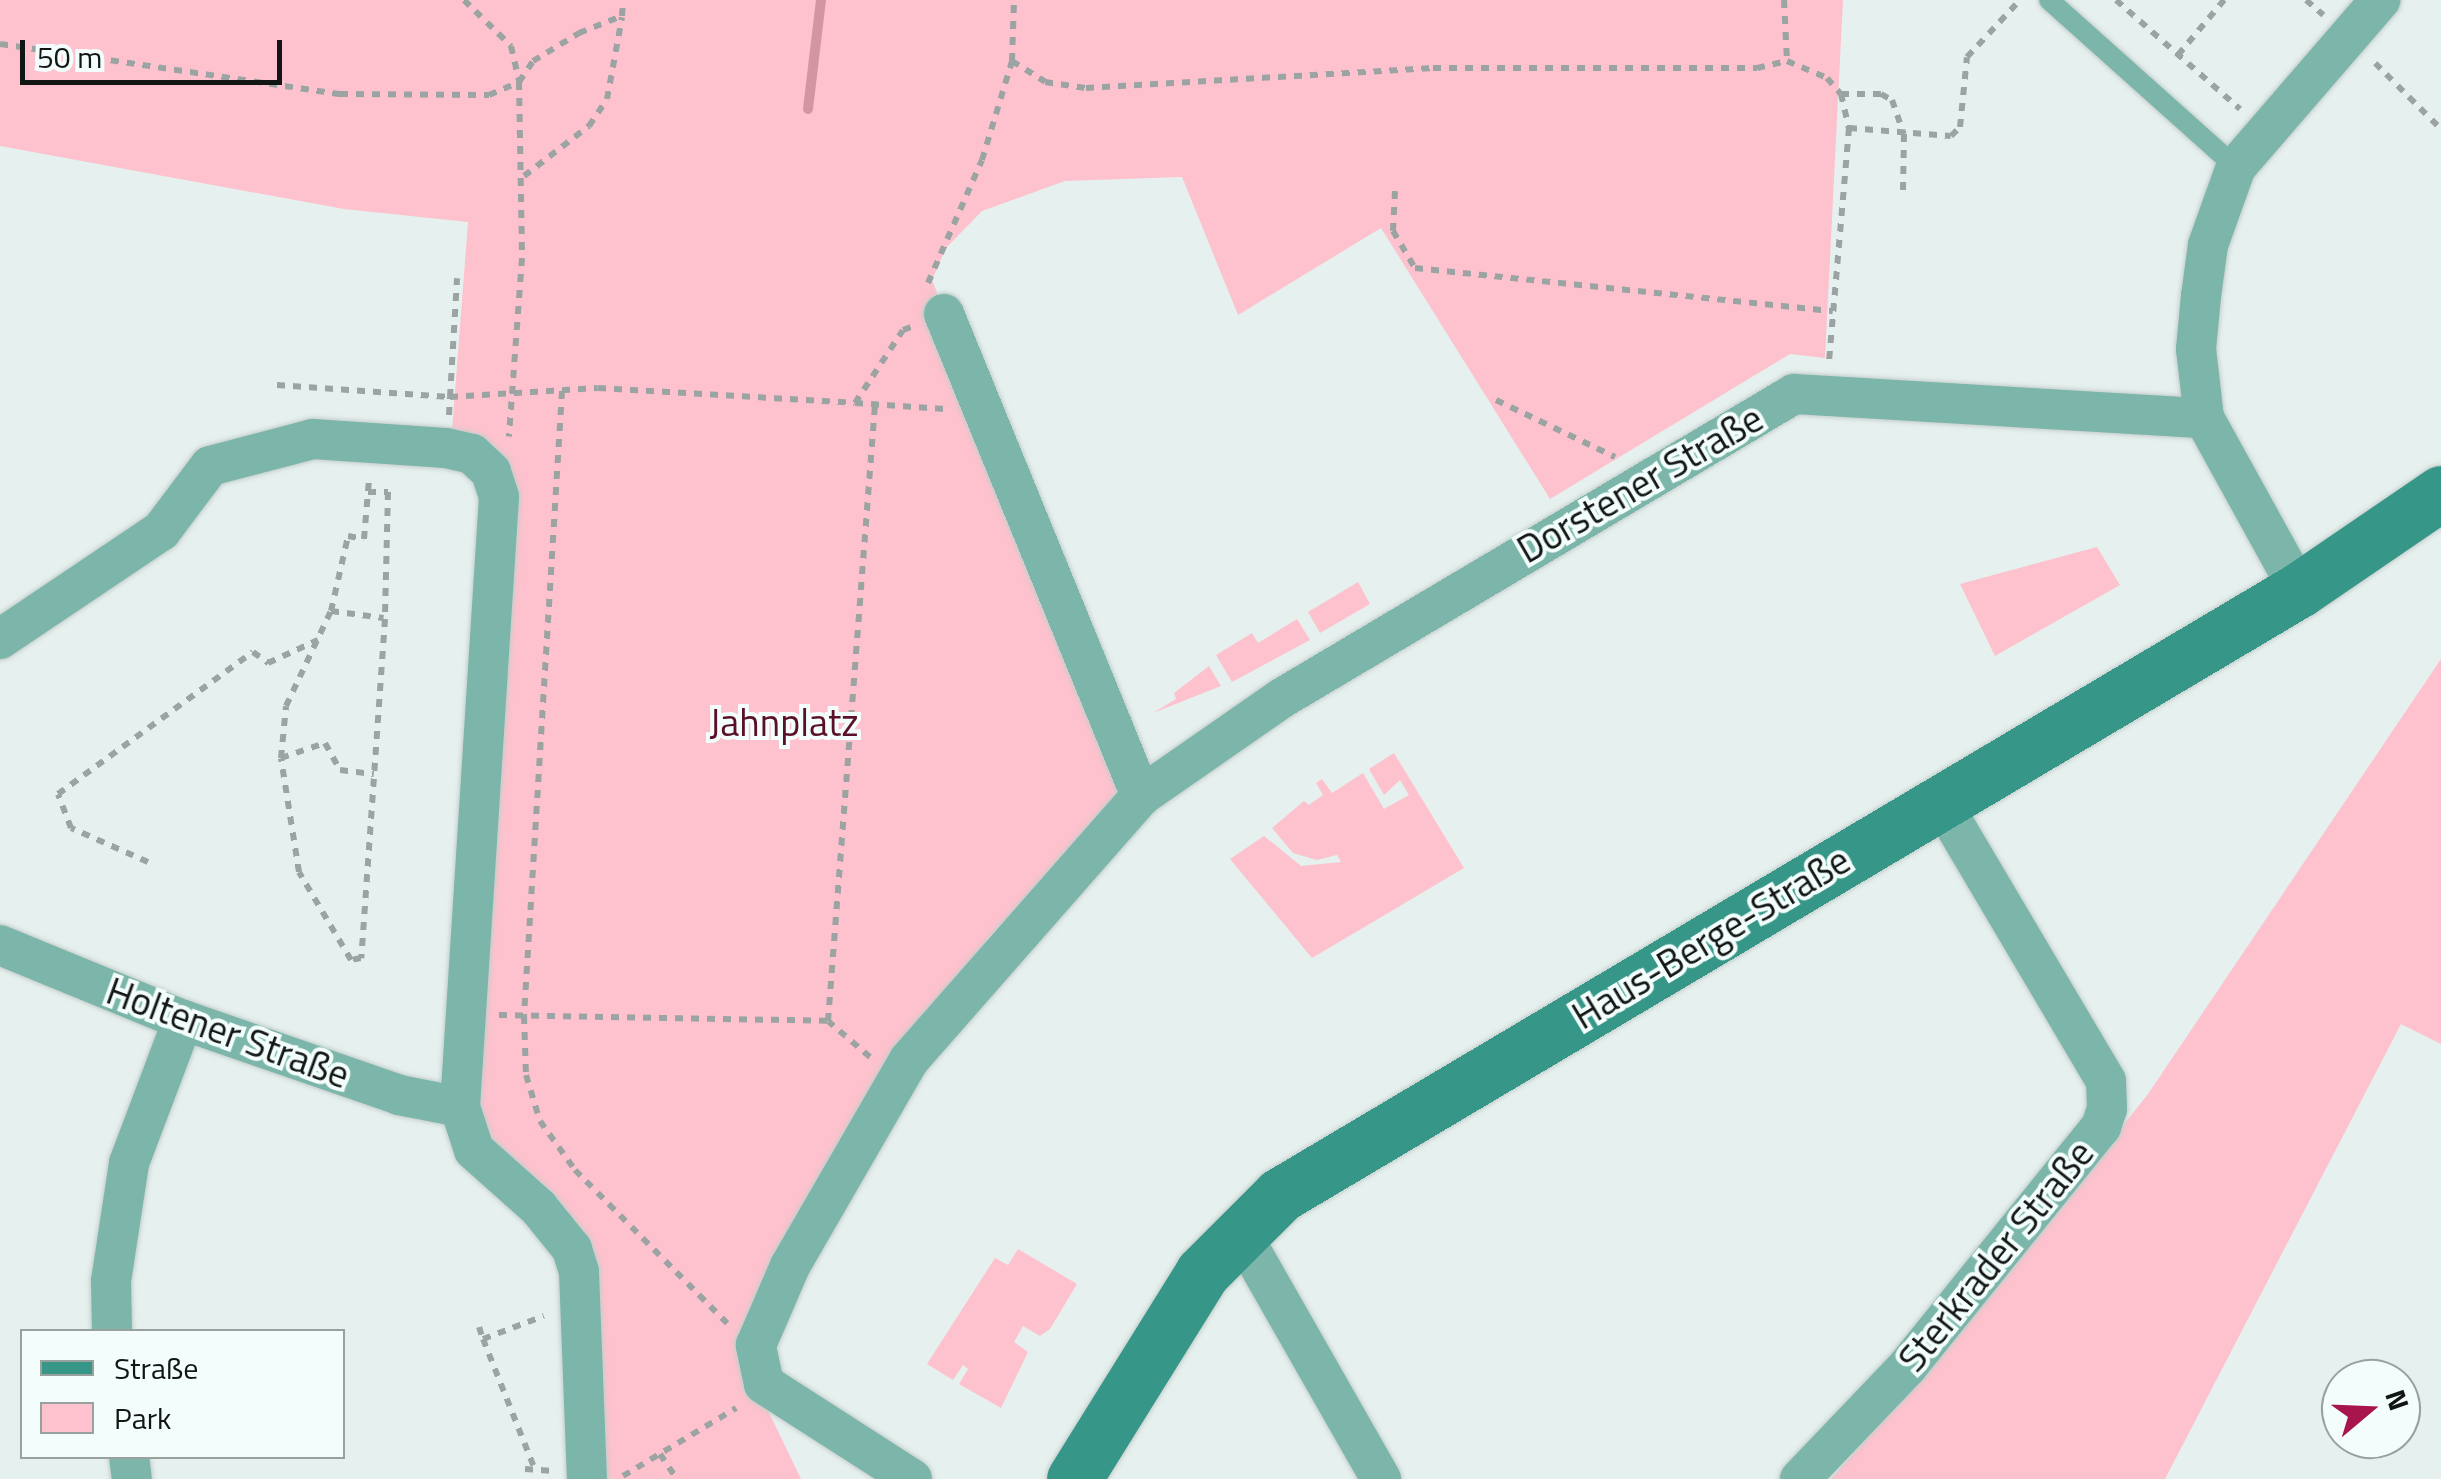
<!DOCTYPE html>
<html>
<head>
<meta charset="utf-8">
<style>
	body { margin:0 }
	#map { position:relative; width:2441px; height:1479px; overflow:hidden; background:#e6f1ef; font-family:"Titillium Web",sans-serif }
	div>[style] { position:absolute }
	[style*='--x'] { left:calc(var(--x)*1px); top:calc(var(--y)*1px); width:calc(var(--w)*1px); rotate:calc(var(--a)*1deg) }
	.green>* { inset:0; background:#fdc2cd }
	.stream>* { height:10px; margin:-5px; padding:0 5px; transform-origin:5px; border-radius:5px; background:#d395a1 }
	.path>* { height:6px; margin-top:-3px; transform-origin:0; background:repeating-linear-gradient(90deg,#9ba4a2 0 8px,transparent 0 16px) }
	.roads { filter:drop-shadow(0 0 2px #c4cecc) drop-shadow(0 0 2px #c4cecc) }
	.service>* { height:20px; margin:-10px; padding:0 10px; transform-origin:10px; border-radius:10px; background:#7cb5a9 }
	.minor>* { height:40px; margin:-20px; padding:0 20px; transform-origin:20px; border-radius:20px; background:#7cb5a9 }
	.secondary>* { height:55px; margin:-27.5px; padding:0 27.5px; transform-origin:27.5px; border-radius:27.5px; background:#369788 }
	span { translate:-50% -50%; white-space:nowrap; text-align:center; line-height:1.15; -webkit-text-stroke:8px #f3fefc; paint-order:stroke }
	.street-label { font-size:38px; color:#111514 }
	.park-label { font-size:38px; color:#5a1029 }
	.legend { position:absolute; left:20px; top:1329px; width:325px; height:130px; box-sizing:border-box; background:#f3fefc; border:2px solid #99a19f; margin:0; padding:12px 18px; list-style:none; font-size:30px; color:#111514 }
	.legend li { display:flex; align-items:center; gap:20px; height:50px }
	.legend b { width:50px; border:2px solid #99a19f }
	.north { position:absolute; left:2321px; top:1359px; width:100px; height:100px; box-sizing:border-box; background:#f3fefc; border:2px solid #99a19f; border-radius:50%; rotate:71deg; font-size:28px; font-weight:700; line-height:40px; text-align:center; color:#111514 }
	.north::after { content:''; display:block; margin:auto; width:35px; height:45px; background:#a8154d; clip-path:polygon(50% 0,100% 100%,50% 72%,0 100%) }
	.scale { position:absolute; left:20px; top:40px; width:262px; height:45px; box-sizing:border-box; border:5px solid #111514; border-top:0; padding-left:12px; font-size:30px; line-height:35px; white-space:nowrap; color:#111514; -webkit-text-stroke:8px #f3fefc; paint-order:stroke }
</style>
</head>
<body>
<div id="map">
	<div class="green">
		<div style="clip-path:polygon(0 0,1843px 0,1825px 358px,1790px 354px,1550px 499px,1381px 228px,1238px 315px,1182px 177px,1065px 181px,982px 211px,946px 248px,932px 280px,1131px 787px,989px 937px,904px 1058px,788px 1257px,762px 1398px,801px 1479px,594px 1479px,584px 1270px,478px 1145px,504px 497px,451px 444px,468px 222px,344px 209px,0 146px)"></div>
		<div style="clip-path:polygon(2097px 547px,2120px 585px,1995px 656px,1960px 584px)"></div>
		<div style="clip-path:polygon(1358px 582px,1370px 604px,1320px 633px,1308px 612px)"></div>
		<div style="clip-path:polygon(1297px 619px,1310px 640px,1232px 682px,1216px 655px,1252px 633px,1258px 643px)"></div>
		<div style="clip-path:polygon(2441px 659px,2441px 1044px,2401px 1024px,2165px 1479px,1831px 1479px,1938px 1358px,2148px 1094px)"></div>
		<div style="clip-path:polygon(1209px 666px,1221px 686px,1153px 713px,1176px 699px,1174px 693px)"></div>
		<div style="clip-path:polygon(1394px 753px,1464px 868px,1312px 958px,1230px 859px,1264px 836px,1301px 866px,1341px 862px,1337px 855px,1317px 860px,1293px 853px,1272px 828px,1304px 801px,1309px 805px,1323px 795px,1316px 783px,1322px 779px,1332px 793px,1363px 773px,1384px 809px,1409px 795px,1400px 780px,1384px 795px,1369px 769px)"></div>
		<div style="clip-path:polygon(1018px 1249px,1077px 1284px,1050px 1329px,1040px 1336px,1023px 1326px,1014px 1342px,1028px 1352px,1001px 1408px,959px 1384px,968px 1369px,963px 1365px,953px 1380px,927px 1364px,995px 1258px,1008px 1265px)"></div>
	</div>
	<div class="stream">
		<div style="--x:808;--y:109;--w:110;--a:-83.2"></div>
	</div>
	<div class="path">
		<div style="--x:464;--y:0;--w:66;--a:44.4"></div>
		<div style="--x:511;--y:46;--w:37;--a:77"></div>
		<div style="--x:519;--y:82;--w:176;--a:89"></div>
		<div style="--x:522;--y:258;--w:179;--a:94.2"></div>
		<div style="--x:1784;--y:0;--w:61;--a:87.2"></div>
		<div style="--x:2116;--y:0;--w:165;--a:41.3"></div>
		<div style="--x:2306;--y:0;--w:23;--a:41"></div>
		<div style="--x:0;--y:44;--w:344;--a:8.4"></div>
		<div style="--x:340;--y:94;--w:149;--a:0.4"></div>
		<div style="--x:489;--y:95;--w:33;--a:-23"></div>
		<div style="--x:519;--y:82;--w:25;--a:-56"></div>
		<div style="--x:533;--y:61;--w:54;--a:-31.3"></div>
		<div style="--x:579;--y:33;--w:46;--a:-21.6"></div>
		<div style="--x:622;--y:16;--w:16;--a:-86"></div>
		<div style="--x:2178;--y:55;--w:72;--a:-50.1"></div>
		<div style="--x:1012;--y:61;--w:39;--a:32"></div>
		<div style="--x:1045;--y:82;--w:41;--a:8.3"></div>
		<div style="--x:1086;--y:88;--w:348;--a:-3.3"></div>
		<div style="--x:1433;--y:68;--w:324;--a:0"></div>
		<div style="--x:1757;--y:68;--w:31;--a:-13"></div>
		<div style="--x:1787;--y:61;--w:43;--a:23"></div>
		<div style="--x:1827;--y:78;--w:21;--a:49"></div>
		<div style="--x:1841;--y:94;--w:35;--a:77"></div>
		<div style="--x:1849;--y:128;--w:236;--a:94.9"></div>
		<div style="--x:2375;--y:63;--w:93;--a:45"></div>
		<div style="--x:1841;--y:94;--w:40;--a:0"></div>
		<div style="--x:1881;--y:94;--w:13;--a:29"></div>
		<div style="--x:1892;--y:100;--w:36;--a:71"></div>
		<div style="--x:1904;--y:134;--w:56;--a:91"></div>
		<div style="--x:1849;--y:128;--w:102;--a:4.5"></div>
		<div style="--x:1951;--y:136;--w:13;--a:-45"></div>
		<div style="--x:1960;--y:127;--w:70;--a:-84.3"></div>
		<div style="--x:1967;--y:57;--w:78;--a:-47.1"></div>
		<div style="--x:524;--y:176;--w:82;--a:-37.6"></div>
		<div style="--x:589;--y:126;--w:32;--a:-56"></div>
		<div style="--x:607;--y:99;--w:83;--a:-79.6"></div>
		<div style="--x:1395;--y:191;--w:40;--a:92.9"></div>
		<div style="--x:1393;--y:231;--w:43;--a:59.3"></div>
		<div style="--x:1415;--y:268;--w:420;--a:5.9"></div>
		<div style="--x:928;--y:283;--w:134;--a:-66.3"></div>
		<div style="--x:982;--y:160;--w:103;--a:-73.1"></div>
		<div style="--x:1012;--y:61;--w:61;--a:-88.1"></div>
		<div style="--x:277;--y:385;--w:173;--a:4"></div>
		<div style="--x:450;--y:397;--w:119;--a:-86.6"></div>
		<div style="--x:562;--y:391;--w:626;--a:93.48"></div>
		<div style="--x:524;--y:1016;--w:59;--a:88.1"></div>
		<div style="--x:526;--y:1075;--w:48;--a:73.1"></div>
		<div style="--x:540;--y:1121;--w:60;--a:54.5"></div>
		<div style="--x:575;--y:1170;--w:216;--a:45.2"></div>
		<div style="--x:1496;--y:400;--w:132;--a:25.6"></div>
		<div style="--x:855;--y:403;--w:90;--a:3.8"></div>
		<div style="--x:449;--y:415;--w:18;--a:-87"></div>
		<div style="--x:450;--y:397;--w:148;--a:-3.5"></div>
		<div style="--x:598;--y:388;--w:257;--a:3.3"></div>
		<div style="--x:855;--y:403;--w:87;--a:-56.7"></div>
		<div style="--x:903;--y:330;--w:12;--a:-20"></div>
		<div style="--x:368;--y:492;--w:20;--a:0"></div>
		<div style="--x:388;--y:492;--w:127;--a:91.4"></div>
		<div style="--x:385;--y:619;--w:340;--a:94"></div>
		<div style="--x:361;--y:958;--w:10;--a:169"></div>
		<div style="--x:351;--y:960;--w:102;--a:-120.6"></div>
		<div style="--x:299;--y:872;--w:115;--a:-99"></div>
		<div style="--x:281;--y:758;--w:52;--a:-84.5"></div>
		<div style="--x:286;--y:706;--w:105;--a:-64.7"></div>
		<div style="--x:331;--y:611;--w:77;--a:-77.2"></div>
		<div style="--x:348;--y:536;--w:16;--a:11"></div>
		<div style="--x:364;--y:539;--w:59;--a:-85.2"></div>
		<div style="--x:331;--y:611;--w:53;--a:7.5"></div>
		<div style="--x:281;--y:758;--w:46;--a:-18.8"></div>
		<div style="--x:325;--y:743;--w:31;--a:61"></div>
		<div style="--x:340;--y:770;--w:34;--a:7"></div>
		<div style="--x:148;--y:862;--w:84;--a:-156.2"></div>
		<div style="--x:71;--y:828;--w:36;--a:-111"></div>
		<div style="--x:58;--y:794;--w:241;--a:-36.1"></div>
		<div style="--x:253;--y:652;--w:19;--a:36"></div>
		<div style="--x:268;--y:663;--w:55;--a:-24.7"></div>
		<div style="--x:499;--y:1015;--w:329;--a:1"></div>
		<div style="--x:870;--y:1057;--w:55;--a:-139.4"></div>
		<div style="--x:828;--y:1021;--w:618;--a:-85.64"></div>
		<div style="--x:479;--y:1327;--w:13;--a:72"></div>
		<div style="--x:483;--y:1339;--w:65;--a:-20.7"></div>
		<div style="--x:483;--y:1339;--w:141;--a:68.3"></div>
		<div style="--x:660;--y:1454;--w:30;--a:56"></div>
		<div style="--x:525;--y:1469;--w:29;--a:4"></div>
		<div style="--x:623;--y:1476;--w:132;--a:-31"></div>
	</div>
	<div class="roads">
		<div class="service">
			<div style="--x:2049;--y:0;--w:251;--a:41.8"></div>
		</div>
		<div class="minor">
			<div style="--x:944;--y:314;--w:521;--a:67.77"></div>
			<div style="--x:2299;--y:590;--w:196;--a:-118.9"></div>
			<div style="--x:2204;--y:418;--w:69;--a:-96.6"></div>
			<div style="--x:2196;--y:349;--w:53;--a:-84.6"></div>
			<div style="--x:2201;--y:296;--w:51;--a:-82.2"></div>
			<div style="--x:2208;--y:245;--w:83;--a:-70.3"></div>
			<div style="--x:2236;--y:167;--w:221;--a:-49.2"></div>
			<div style="--x:0;--y:639;--w:194;--a:-33.9"></div>
			<div style="--x:161;--y:531;--w:81;--a:-53"></div>
			<div style="--x:210;--y:466;--w:106;--a:-14.7"></div>
			<div style="--x:313;--y:439;--w:133;--a:3.9"></div>
			<div style="--x:446;--y:448;--w:27;--a:13"></div>
			<div style="--x:472;--y:454;--w:26;--a:43"></div>
			<div style="--x:491;--y:472;--w:26;--a:72"></div>
			<div style="--x:499;--y:497;--w:611;--a:93.66"></div>
			<div style="--x:460;--y:1107;--w:45;--a:72"></div>
			<div style="--x:474;--y:1150;--w:86;--a:41.7"></div>
			<div style="--x:538;--y:1207;--w:54;--a:51"></div>
			<div style="--x:572;--y:1249;--w:24;--a:73"></div>
			<div style="--x:579;--y:1272;--w:207;--a:87.8"></div>
			<div style="--x:0;--y:945;--w:198;--a:22.3"></div>
			<div style="--x:183;--y:1020;--w:229;--a:19.1"></div>
			<div style="--x:399;--y:1095;--w:62;--a:11.1"></div>
			<div style="--x:1239;--y:1230;--w:287;--a:60.3"></div>
			<div style="--x:112;--y:1332;--w:51;--a:-91.1"></div>
			<div style="--x:111;--y:1281;--w:119;--a:-81.3"></div>
			<div style="--x:129;--y:1163;--w:153;--a:-69.3"></div>
			<div style="--x:129;--y:1456;--w:23;--a:83"></div>
			<div style="--x:912;--y:1479;--w:176;--a:-147.3"></div>
			<div style="--x:764;--y:1384;--w:40;--a:-102"></div>
			<div style="--x:756;--y:1345;--w:86;--a:-66.7"></div>
			<div style="--x:790;--y:1266;--w:238;--a:-60"></div>
			<div style="--x:909;--y:1060;--w:351;--a:-48.7"></div>
			<div style="--x:1141;--y:796;--w:172;--a:-34.8"></div>
			<div style="--x:1282;--y:698;--w:595;--a:-30.7"></div>
			<div style="--x:1794;--y:394;--w:411;--a:3.4"></div>
			<div style="--x:1800;--y:1479;--w:155;--a:-46.3"></div>
			<div style="--x:1907;--y:1367;--w:309;--a:-51.1"></div>
			<div style="--x:2101;--y:1127;--w:19;--a:-72"></div>
			<div style="--x:2107;--y:1109;--w:28;--a:-92"></div>
			<div style="--x:2106;--y:1081;--w:324;--a:-120.6"></div>
		</div>
		<div class="secondary">
			<div style="--x:1074;--y:1479;--w:243;--a:-58.1"></div>
			<div style="--x:1202;--y:1273;--w:110;--a:-45"></div>
			<div style="--x:1280;--y:1195;--w:1185;--a:-30.7"></div>
			<div style="--x:2299;--y:590;--w:172;--a:-34.3"></div>
		</div>
	</div>
	<div class="street-label">
		<span style="left:1640px;top:484px;rotate:-30deg">Dorstener Straße</span>
		<span style="left:1711px;top:938px;rotate:-31deg">Haus-Berge-Straße</span>
		<span style="left:228px;top:1033px;rotate:20deg">Holtener Straße</span>
		<span style="left:1996px;top:1256px;rotate:-51deg">Sterkrader Straße</span>
	</div>
	<div class="park-label">
		<span style="left:784px;top:723px">Jahnplatz</span>
	</div>
	<ul class="legend">
	<li><b style="height:12px;background:#369788"></b>Straße</li>
	<li><b style="height:28px;background:#fdc2cd"></b>Park</li>
	</ul>
	<div class="north">N</div>
	<div class="scale">50 m</div>
</div>
</body>
</html>
